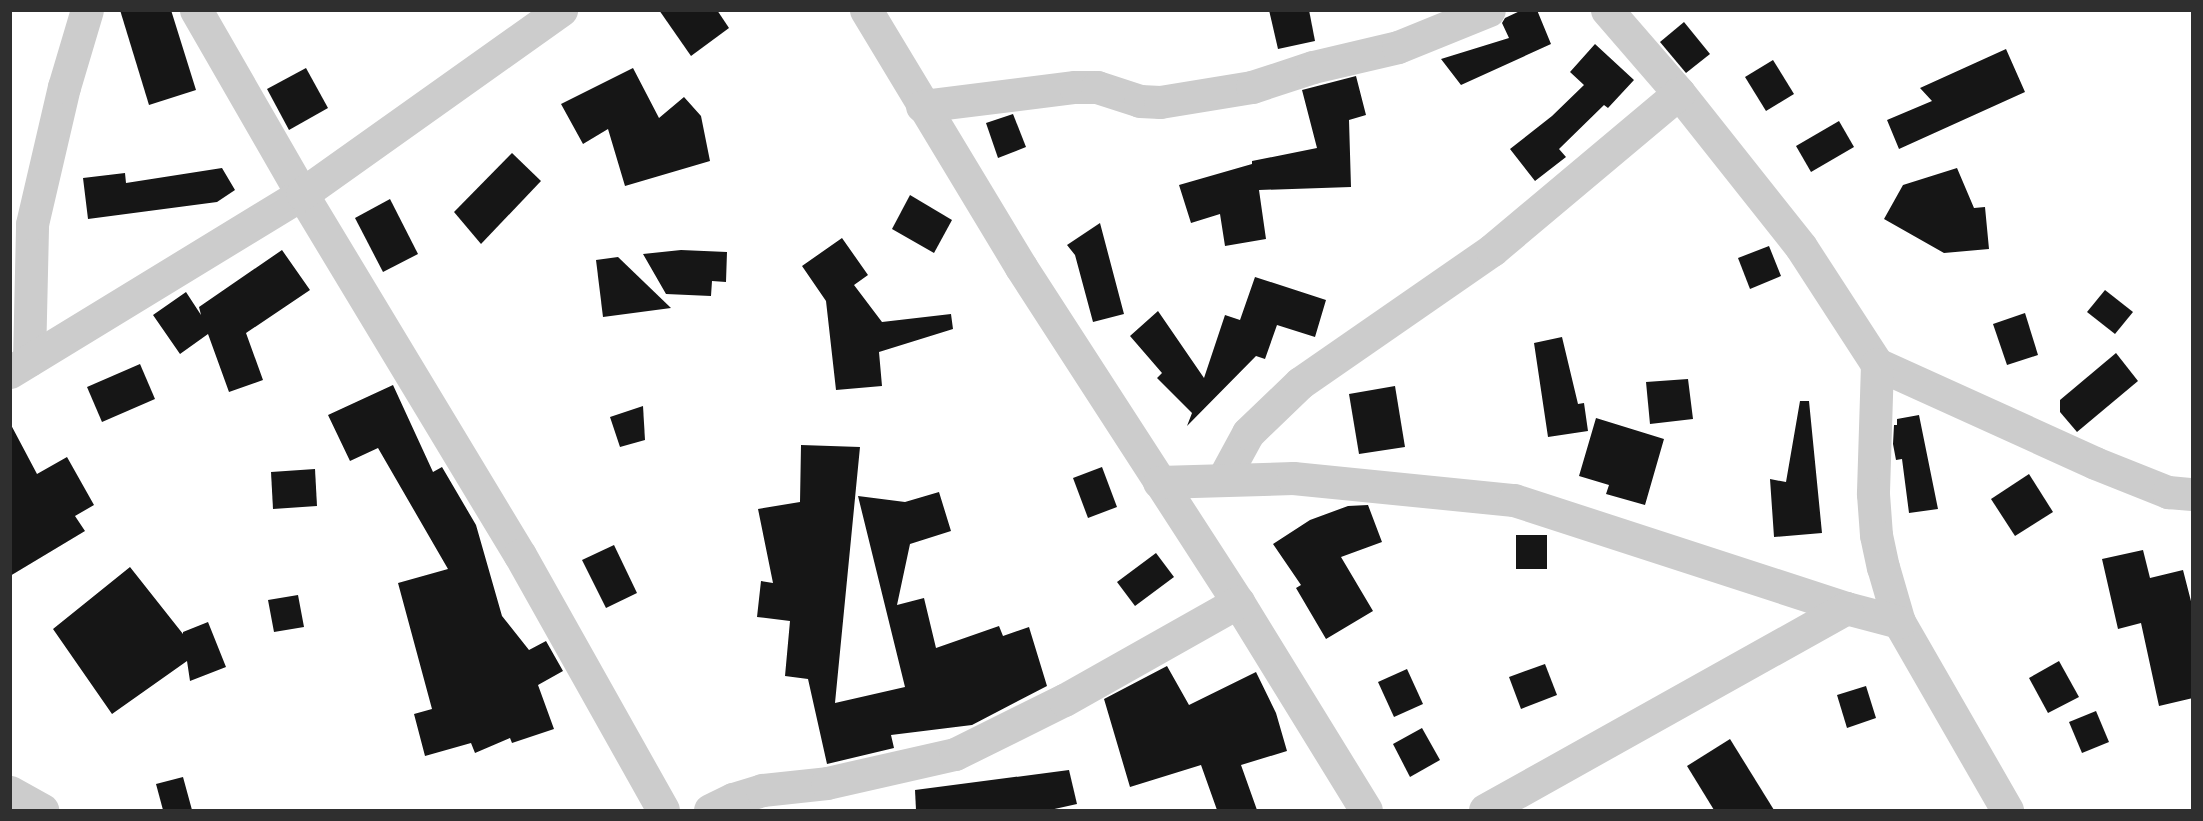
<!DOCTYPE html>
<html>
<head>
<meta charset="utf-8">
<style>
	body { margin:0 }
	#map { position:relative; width:2203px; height:821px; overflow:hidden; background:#fff; font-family:"PT Sans",sans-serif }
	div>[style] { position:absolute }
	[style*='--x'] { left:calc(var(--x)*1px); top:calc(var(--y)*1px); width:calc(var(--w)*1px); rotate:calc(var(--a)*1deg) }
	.building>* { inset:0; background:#161616 }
	.minor>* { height:33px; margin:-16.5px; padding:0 16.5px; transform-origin:16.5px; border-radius:16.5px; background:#ccc }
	span { translate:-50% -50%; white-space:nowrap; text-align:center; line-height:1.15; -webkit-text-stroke:6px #fff; paint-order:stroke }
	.frame { position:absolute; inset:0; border:12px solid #2f2f2f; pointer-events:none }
</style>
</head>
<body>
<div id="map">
	<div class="building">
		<div style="clip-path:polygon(120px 10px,171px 10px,196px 90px,149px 105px)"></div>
		<div style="clip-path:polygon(659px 10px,717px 10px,729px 28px,691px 56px)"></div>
		<div style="clip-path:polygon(1269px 10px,1309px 10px,1315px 41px,1278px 49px)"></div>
		<div style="clip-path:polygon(1522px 10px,1537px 10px,1551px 44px,1461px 85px,1441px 59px,1509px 38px,1502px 23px,1505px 18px)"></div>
		<div style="clip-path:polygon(1684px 22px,1710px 54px,1686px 73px,1660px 42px)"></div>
		<div style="clip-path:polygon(1595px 44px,1634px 80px,1608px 108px,1604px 105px,1559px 149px,1566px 157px,1535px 181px,1510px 149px,1552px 116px,1584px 85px,1570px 72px)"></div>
		<div style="clip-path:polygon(2006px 49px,2025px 92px,1899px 149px,1887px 120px,1932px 101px,1920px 88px)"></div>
		<div style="clip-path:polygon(1773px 60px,1794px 94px,1766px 111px,1745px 77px)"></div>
		<div style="clip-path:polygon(306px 68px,328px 108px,289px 130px,267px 89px)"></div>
		<div style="clip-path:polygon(633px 68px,659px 118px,684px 97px,701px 116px,710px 161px,625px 186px,608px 129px,583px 144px,561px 104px)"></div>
		<div style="clip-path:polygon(1356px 76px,1366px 115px,1349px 120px,1351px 187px,1259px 190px,1266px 239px,1225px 246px,1220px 214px,1191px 223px,1179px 185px,1252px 164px,1252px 161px,1317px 148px,1302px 90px)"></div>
		<div style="clip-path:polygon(1013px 114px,1026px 147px,998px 158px,986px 123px)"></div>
		<div style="clip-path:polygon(1839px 121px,1854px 147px,1811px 172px,1796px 146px)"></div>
		<div style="clip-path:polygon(512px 153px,541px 181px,481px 244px,454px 212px)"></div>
		<div style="clip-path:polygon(222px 168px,235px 190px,217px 202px,88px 219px,83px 178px,125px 173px,126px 183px)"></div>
		<div style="clip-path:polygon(1957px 168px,1974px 208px,1985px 207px,1989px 249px,1944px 253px,1884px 219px,1903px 185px)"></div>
		<div style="clip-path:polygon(910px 195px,952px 220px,934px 253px,892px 229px)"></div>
		<div style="clip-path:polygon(390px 199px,418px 254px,383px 272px,355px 218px)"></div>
		<div style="clip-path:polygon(1100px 223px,1124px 314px,1093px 322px,1075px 255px,1067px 245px)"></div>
		<div style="clip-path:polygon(842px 238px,868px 275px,854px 285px,882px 322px,951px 314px,953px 329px,879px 352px,882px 386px,836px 390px,826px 301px,802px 266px)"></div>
		<div style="clip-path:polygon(1769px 246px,1781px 276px,1750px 289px,1738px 258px)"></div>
		<div style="clip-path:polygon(282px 250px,310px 290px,246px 333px,263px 380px,229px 392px,208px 334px,180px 354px,153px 315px,186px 292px,201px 315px,199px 307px)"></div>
		<div style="clip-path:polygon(681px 250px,727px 252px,726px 282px,712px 281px,711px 296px,666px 294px,643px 254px)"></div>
		<div style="clip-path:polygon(618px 257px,671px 308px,603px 317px,596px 260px)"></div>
		<div style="clip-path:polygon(1255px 277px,1326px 300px,1315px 337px,1277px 325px,1265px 359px,1256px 356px,1187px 426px,1192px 413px,1157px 378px,1162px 373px,1130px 336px,1158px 311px,1204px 378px,1225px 315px,1240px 320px)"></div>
		<div style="clip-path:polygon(2105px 290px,2133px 312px,2115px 334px,2087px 312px)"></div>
		<div style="clip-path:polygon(2025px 313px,2038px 355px,2007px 365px,1993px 324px)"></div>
		<div style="clip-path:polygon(1562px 337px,1578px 404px,1584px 403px,1588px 431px,1548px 437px,1534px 343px)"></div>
		<div style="clip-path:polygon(2116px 353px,2138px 381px,2077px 432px,2060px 412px,2060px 400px)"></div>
		<div style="clip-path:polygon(140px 364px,155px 399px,102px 422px,87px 387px)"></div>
		<div style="clip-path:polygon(1688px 379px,1693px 419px,1650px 424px,1646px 382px)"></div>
		<div style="clip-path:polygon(393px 385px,433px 472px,442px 467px,476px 525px,502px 616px,529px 650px,546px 641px,563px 671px,538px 685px,554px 729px,512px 743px,510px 738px,475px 753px,471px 743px,425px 756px,414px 714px,432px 709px,398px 583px,448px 569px,378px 448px,350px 461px,328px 415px)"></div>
		<div style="clip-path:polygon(1395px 386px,1405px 447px,1359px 454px,1349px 394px)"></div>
		<div style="clip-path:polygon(1800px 401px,1809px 401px,1822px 533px,1774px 537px,1770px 479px,1786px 482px)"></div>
		<div style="clip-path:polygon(643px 406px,645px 440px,620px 447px,610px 417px)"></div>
		<div style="clip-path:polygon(1919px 415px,1938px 509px,1909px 513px,1902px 459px,1896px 460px,1893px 444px,1894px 425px,1897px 425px,1897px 419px)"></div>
		<div style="clip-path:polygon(1596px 418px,1664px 439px,1645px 505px,1606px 494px,1609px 485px,1579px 476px)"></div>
		<div style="clip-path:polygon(10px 423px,37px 474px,67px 457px,94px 505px,75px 516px,85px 531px,10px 576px)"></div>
		<div style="clip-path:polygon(801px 445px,860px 447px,835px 703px,905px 687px,858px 496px,905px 502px,939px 492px,951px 531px,910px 544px,897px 605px,924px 598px,936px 648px,999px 626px,1003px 636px,1029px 627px,1047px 686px,972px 725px,891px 735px,894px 748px,827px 764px,808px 679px,785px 676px,790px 621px,757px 617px,761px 581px,773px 583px,758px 509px,800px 502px)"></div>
		<div style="clip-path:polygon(1102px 467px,1117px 507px,1088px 518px,1073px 478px)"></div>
		<div style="clip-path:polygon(315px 469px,317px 506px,273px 509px,271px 472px)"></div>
		<div style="clip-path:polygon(2029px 474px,2053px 512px,2015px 536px,1991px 499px)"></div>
		<div style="clip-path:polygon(1368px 505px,1382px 542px,1341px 557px,1373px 611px,1326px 639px,1296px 588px,1301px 585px,1273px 544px,1310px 520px,1348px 506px)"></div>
		<div style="clip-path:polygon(1516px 535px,1547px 535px,1547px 569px,1516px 569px)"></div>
		<div style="clip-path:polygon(614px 545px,637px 593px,606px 608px,582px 560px)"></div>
		<div style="clip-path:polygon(2143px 550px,2150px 578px,2183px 570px,2193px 609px,2193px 698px,2159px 706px,2141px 623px,2118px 629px,2102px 559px)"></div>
		<div style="clip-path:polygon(1156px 553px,1174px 577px,1135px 606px,1117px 582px)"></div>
		<div style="clip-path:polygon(130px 567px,183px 634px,183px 632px,208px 622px,226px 667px,190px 681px,187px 661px,112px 714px,53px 629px)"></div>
		<div style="clip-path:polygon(298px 595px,304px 627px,274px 632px,268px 600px)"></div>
		<div style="clip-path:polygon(2059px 661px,2079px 697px,2048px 713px,2029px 678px)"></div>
		<div style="clip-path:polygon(1545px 664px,1557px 695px,1521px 709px,1509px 677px)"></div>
		<div style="clip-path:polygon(1167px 666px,1189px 705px,1256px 672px,1276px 713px,1287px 751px,1241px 765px,1257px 810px,1217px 810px,1201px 765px,1130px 787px,1104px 699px)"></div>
		<div style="clip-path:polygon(1407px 669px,1423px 704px,1394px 717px,1378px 682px)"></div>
		<div style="clip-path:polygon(1866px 686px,1876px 718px,1847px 728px,1837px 695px)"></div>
		<div style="clip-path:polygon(2096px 711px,2109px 742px,2082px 753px,2069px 722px)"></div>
		<div style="clip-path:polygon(1422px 728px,1440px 760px,1410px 777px,1393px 744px)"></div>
		<div style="clip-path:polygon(1730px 739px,1774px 810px,1714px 810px,1687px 766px)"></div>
		<div style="clip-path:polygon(1069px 770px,1077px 804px,1050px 810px,916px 810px,915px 790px)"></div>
		<div style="clip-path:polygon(183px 777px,192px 810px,163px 810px,156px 784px)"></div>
	</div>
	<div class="minor">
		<div style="--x:196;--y:10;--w:212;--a:60.1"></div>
		<div style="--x:302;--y:194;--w:422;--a:58.9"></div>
		<div style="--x:520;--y:555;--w:292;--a:60.7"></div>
		<div style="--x:866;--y:10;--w:300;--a:58.9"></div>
		<div style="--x:1021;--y:267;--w:399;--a:57.1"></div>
		<div style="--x:1238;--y:602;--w:244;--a:58.4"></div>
		<div style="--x:1607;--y:10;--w:110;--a:49.1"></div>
		<div style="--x:1679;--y:93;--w:196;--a:51.6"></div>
		<div style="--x:1801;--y:247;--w:140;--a:57"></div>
		<div style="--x:1877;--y:364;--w:239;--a:24.4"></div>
		<div style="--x:2095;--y:463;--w:79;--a:21.7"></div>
		<div style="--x:2168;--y:492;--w:24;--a:5"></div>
		<div style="--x:922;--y:106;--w:154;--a:-7.1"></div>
		<div style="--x:1075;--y:87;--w:22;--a:0"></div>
		<div style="--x:1097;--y:87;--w:45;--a:18"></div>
		<div style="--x:1140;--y:101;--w:20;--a:3"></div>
		<div style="--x:1160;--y:102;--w:93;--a:-9.3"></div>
		<div style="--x:1252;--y:87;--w:64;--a:-18.2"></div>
		<div style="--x:1313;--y:67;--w:87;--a:-13.2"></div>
		<div style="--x:1398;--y:47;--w:98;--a:-22.1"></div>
		<div style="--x:29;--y:360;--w:136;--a:-88.7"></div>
		<div style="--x:32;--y:224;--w:141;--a:-76.9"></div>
		<div style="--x:64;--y:87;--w:80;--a:-73.4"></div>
		<div style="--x:1877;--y:364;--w:130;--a:91.8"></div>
		<div style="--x:1873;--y:494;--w:41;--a:85.8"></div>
		<div style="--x:1876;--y:535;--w:33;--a:78"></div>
		<div style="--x:1883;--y:567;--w:57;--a:73.8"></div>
		<div style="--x:1899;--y:622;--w:217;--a:60.1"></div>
		<div style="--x:10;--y:372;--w:342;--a:-31.4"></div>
		<div style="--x:302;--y:194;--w:318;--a:-35.4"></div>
		<div style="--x:1223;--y:479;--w:52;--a:-61.5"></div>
		<div style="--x:1248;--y:433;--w:72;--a:-43.9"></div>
		<div style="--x:1300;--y:383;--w:234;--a:-34.7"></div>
		<div style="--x:1492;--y:250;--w:244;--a:-40"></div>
		<div style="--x:1159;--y:482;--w:134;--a:-1.7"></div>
		<div style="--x:1293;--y:478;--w:222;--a:5.7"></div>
		<div style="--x:1514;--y:500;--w:349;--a:18"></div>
		<div style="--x:1846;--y:608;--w:55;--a:14.8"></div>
		<div style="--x:10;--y:792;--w:37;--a:29"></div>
		<div style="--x:710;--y:810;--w:25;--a:-26"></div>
		<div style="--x:733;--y:799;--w:30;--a:-17"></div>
		<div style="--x:762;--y:790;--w:65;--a:-6.1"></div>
		<div style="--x:827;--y:783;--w:131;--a:-12.8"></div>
		<div style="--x:955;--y:754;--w:122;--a:-26.4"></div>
		<div style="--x:1064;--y:700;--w:200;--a:-29.4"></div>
		<div style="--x:1485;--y:810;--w:414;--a:-29.2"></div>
	</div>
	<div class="frame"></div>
</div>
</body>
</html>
